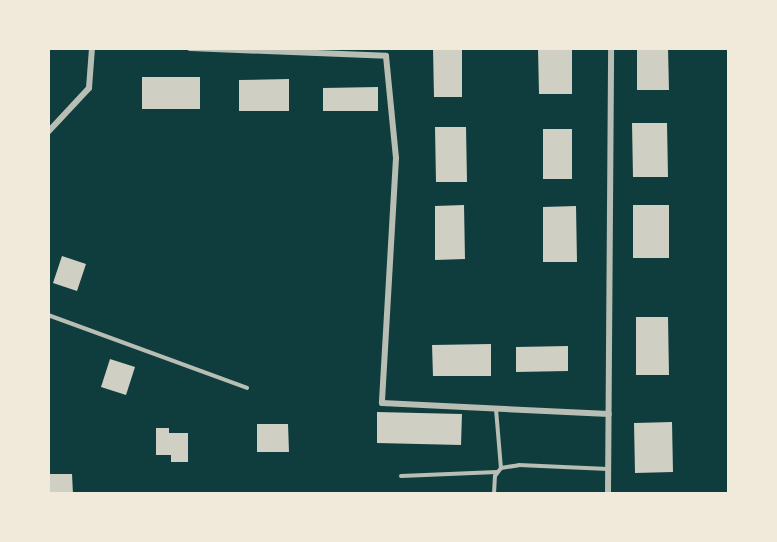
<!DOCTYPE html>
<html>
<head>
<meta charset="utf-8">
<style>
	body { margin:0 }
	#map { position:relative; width:777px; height:542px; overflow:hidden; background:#0f3d3e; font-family:"PT Sans Narrow",sans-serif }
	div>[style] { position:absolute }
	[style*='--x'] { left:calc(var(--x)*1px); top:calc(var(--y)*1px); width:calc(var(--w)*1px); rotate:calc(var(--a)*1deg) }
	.building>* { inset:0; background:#cfcfc3 }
	.service>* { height:4px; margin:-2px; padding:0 2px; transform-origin:2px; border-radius:2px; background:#b8beb3 }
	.minor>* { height:6px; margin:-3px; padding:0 3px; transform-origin:3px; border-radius:3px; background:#b8beb3 }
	span { translate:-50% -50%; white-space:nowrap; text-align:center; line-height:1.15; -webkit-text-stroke:5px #f1e9da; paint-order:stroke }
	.frame { position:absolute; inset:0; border:50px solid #f1e9da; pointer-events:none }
</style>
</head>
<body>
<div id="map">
	<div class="building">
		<div style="clip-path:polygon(433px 48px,462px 48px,462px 97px,434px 97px)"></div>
		<div style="clip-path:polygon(538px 48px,572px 48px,572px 94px,539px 94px)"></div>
		<div style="clip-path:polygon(637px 48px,668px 48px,669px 90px,637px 90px)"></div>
		<div style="clip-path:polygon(142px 77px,200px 77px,200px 109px,142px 109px)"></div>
		<div style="clip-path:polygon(289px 79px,289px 111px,239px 111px,239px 80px)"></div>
		<div style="clip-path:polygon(378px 87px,378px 111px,323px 111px,323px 88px)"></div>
		<div style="clip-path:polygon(632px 123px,667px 123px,668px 177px,633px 177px)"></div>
		<div style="clip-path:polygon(435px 127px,466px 127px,467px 182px,436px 182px)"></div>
		<div style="clip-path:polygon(543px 129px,572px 129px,572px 179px,543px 179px)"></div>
		<div style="clip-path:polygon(464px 205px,465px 259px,435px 260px,435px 206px)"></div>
		<div style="clip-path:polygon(633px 205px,669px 205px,669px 258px,633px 258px)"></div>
		<div style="clip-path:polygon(576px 206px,577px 262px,543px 262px,543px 207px)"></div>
		<div style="clip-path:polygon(62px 256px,86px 264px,77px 291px,53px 283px)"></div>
		<div style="clip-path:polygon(636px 317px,668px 317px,669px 375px,636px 375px)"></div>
		<div style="clip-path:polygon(491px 344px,491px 376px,433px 376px,432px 345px)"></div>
		<div style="clip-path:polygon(568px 346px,568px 371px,516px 372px,516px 347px)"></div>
		<div style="clip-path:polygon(110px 359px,135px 367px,126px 395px,101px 387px)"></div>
		<div style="clip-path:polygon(377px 412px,462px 414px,461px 445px,377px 443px)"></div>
		<div style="clip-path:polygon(672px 422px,673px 472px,635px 473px,634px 423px)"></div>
		<div style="clip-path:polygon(257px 424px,288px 424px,289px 452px,257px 452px)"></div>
		<div style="clip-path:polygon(156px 428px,169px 428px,169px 433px,188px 433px,188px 462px,171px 462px,171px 455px,156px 455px)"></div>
		<div style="clip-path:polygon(48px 474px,72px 474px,73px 494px,48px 494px)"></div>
	</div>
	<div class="service">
		<div style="--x:48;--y:315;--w:212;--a:20.1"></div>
		<div style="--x:496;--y:409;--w:59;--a:85.2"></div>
		<div style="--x:401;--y:476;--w:96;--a:-2.4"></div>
		<div style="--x:494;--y:494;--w:18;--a:-87"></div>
		<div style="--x:495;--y:476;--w:10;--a:-53"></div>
		<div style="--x:501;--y:468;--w:18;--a:-9"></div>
		<div style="--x:519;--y:465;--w:89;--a:2.6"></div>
	</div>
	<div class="minor">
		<div style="--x:190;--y:48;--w:196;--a:2.3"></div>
		<div style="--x:386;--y:56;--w:102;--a:84.4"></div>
		<div style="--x:396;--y:158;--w:245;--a:93.3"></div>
		<div style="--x:382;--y:403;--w:227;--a:2.8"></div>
		<div style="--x:48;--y:132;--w:60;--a:-47"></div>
		<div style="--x:89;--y:88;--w:40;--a:-85.7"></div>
		<div style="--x:608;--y:494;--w:446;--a:-89.6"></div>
	</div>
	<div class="frame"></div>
</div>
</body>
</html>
